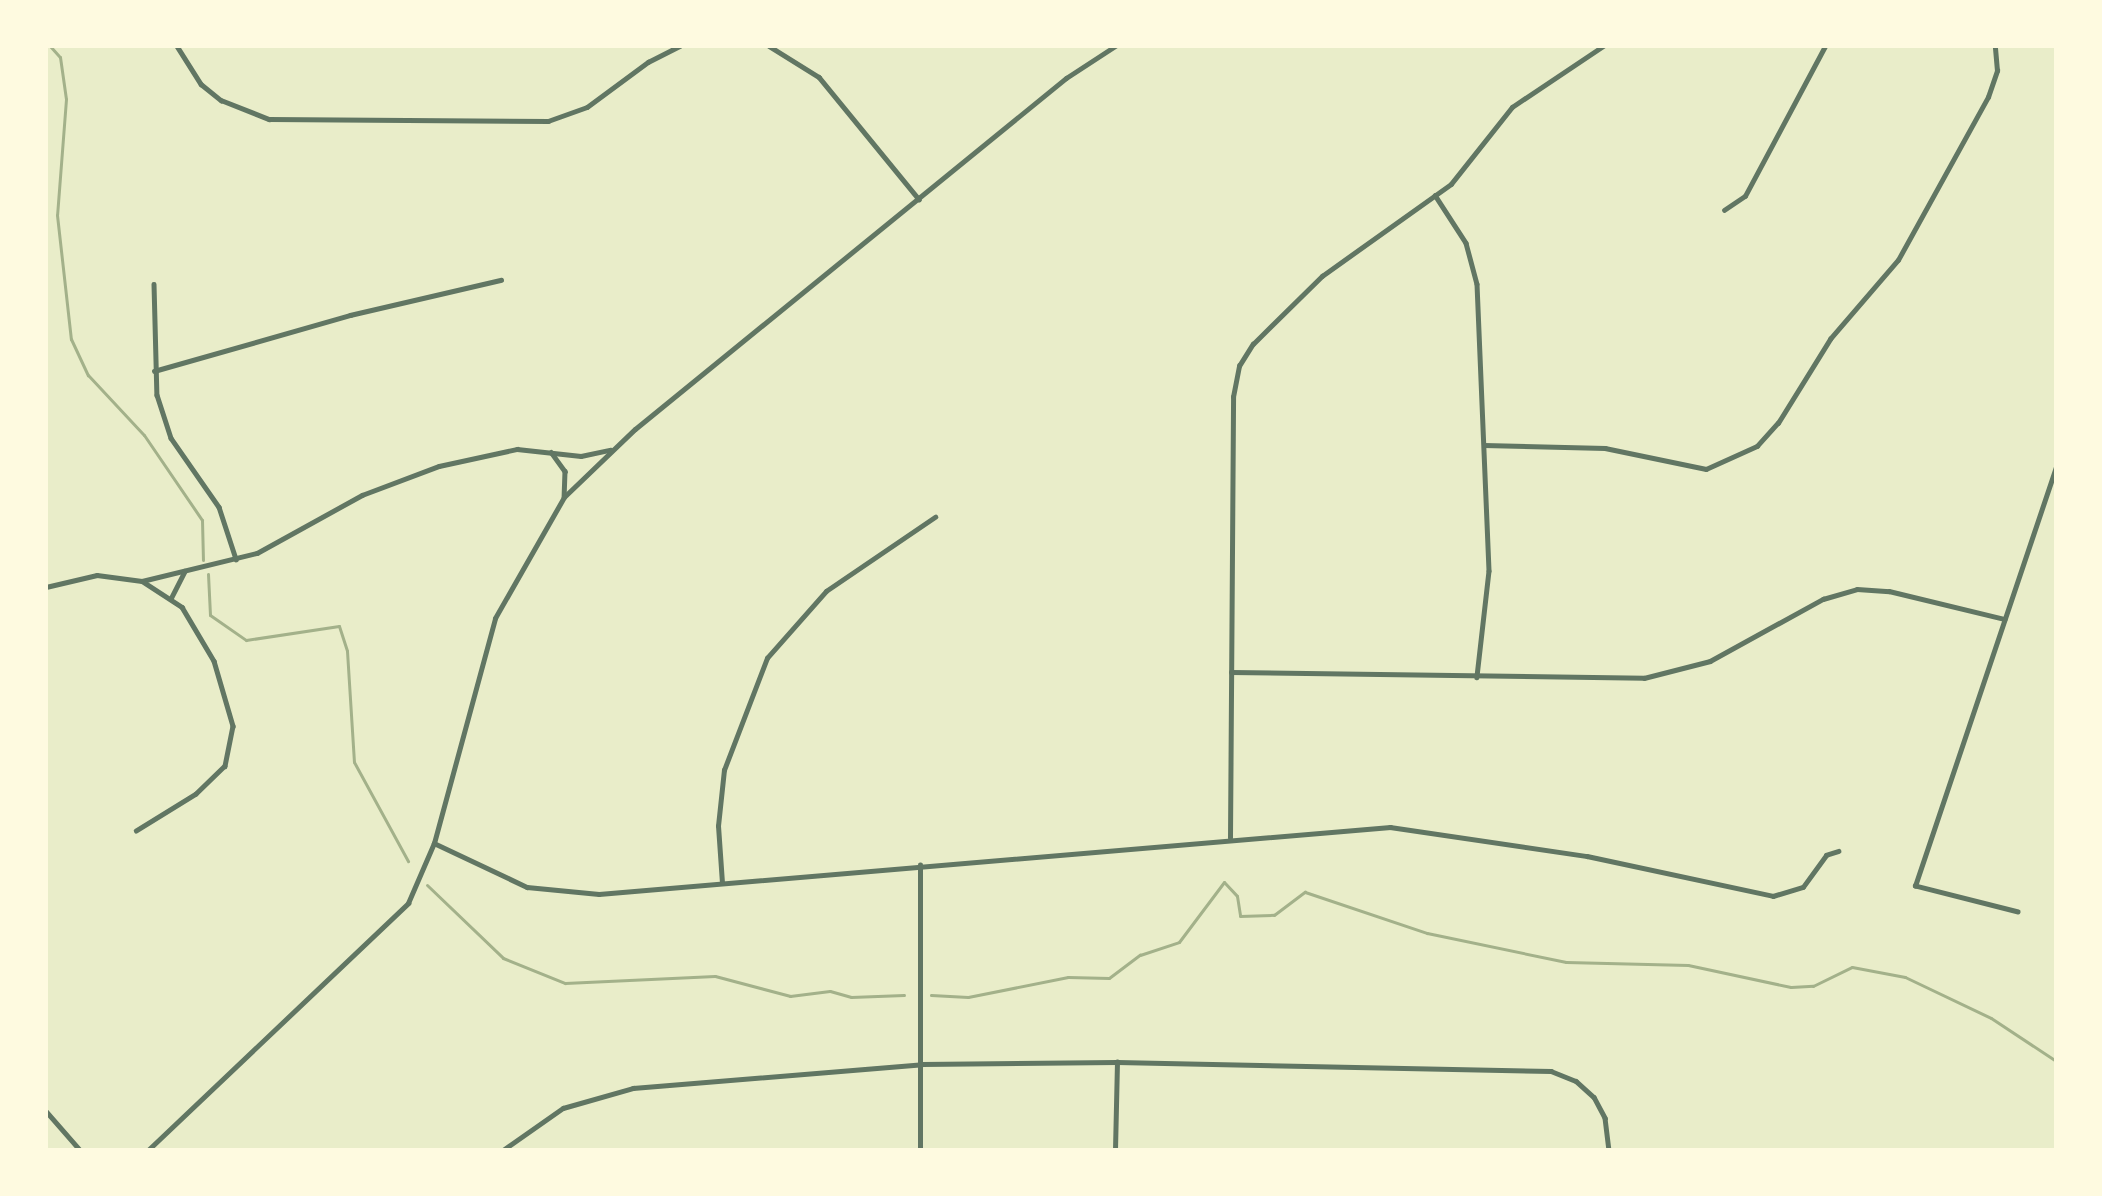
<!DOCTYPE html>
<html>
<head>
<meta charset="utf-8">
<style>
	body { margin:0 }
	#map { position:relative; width:2102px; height:1196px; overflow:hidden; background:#e9edc9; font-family:"Space Grotesk",sans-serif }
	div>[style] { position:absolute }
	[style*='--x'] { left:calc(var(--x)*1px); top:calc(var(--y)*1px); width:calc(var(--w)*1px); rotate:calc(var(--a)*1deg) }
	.stream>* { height:3px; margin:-1.5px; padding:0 1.5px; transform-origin:1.5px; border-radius:1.5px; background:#a3b18a }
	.minor>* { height:4.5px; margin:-2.25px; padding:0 2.25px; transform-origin:2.25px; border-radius:2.25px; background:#617663 }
	.tertiary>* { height:5px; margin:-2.5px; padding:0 2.5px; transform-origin:2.5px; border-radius:2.5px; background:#617663 }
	span { translate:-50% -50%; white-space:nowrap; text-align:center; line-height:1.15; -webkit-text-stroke:4.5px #fefae0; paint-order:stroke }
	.frame { position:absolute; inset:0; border:48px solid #fefae0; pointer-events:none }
</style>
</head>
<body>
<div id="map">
	<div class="stream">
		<div style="--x:50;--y:46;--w:15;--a:48"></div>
		<div style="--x:60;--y:57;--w:42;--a:81.9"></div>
		<div style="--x:66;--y:99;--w:116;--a:94.4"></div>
		<div style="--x:57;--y:215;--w:125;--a:83.6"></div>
		<div style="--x:71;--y:339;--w:40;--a:65"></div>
		<div style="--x:88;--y:375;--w:82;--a:47"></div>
		<div style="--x:144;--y:435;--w:103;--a:55.7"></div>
		<div style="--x:202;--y:520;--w:40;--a:88.6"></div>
		<div style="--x:208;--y:574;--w:41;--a:87.2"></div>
		<div style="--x:210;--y:615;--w:44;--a:34.8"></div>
		<div style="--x:246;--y:640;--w:94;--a:-8.6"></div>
		<div style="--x:339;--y:626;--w:26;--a:72"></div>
		<div style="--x:347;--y:651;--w:111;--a:86.4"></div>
		<div style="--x:354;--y:762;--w:113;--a:61.4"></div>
		<div style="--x:427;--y:885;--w:105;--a:43.8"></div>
		<div style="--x:503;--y:958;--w:67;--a:22"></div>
		<div style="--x:565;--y:983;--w:150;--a:-2.7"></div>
		<div style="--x:715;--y:976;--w:78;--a:14.9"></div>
		<div style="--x:790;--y:996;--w:40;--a:-7.1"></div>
		<div style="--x:830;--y:991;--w:22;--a:16"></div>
		<div style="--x:851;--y:997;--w:53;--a:-2.2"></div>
		<div style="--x:931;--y:995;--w:37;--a:3"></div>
		<div style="--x:968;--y:997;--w:102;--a:-11.3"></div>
		<div style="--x:1068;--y:977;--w:41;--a:1.4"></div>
		<div style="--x:1109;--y:978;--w:39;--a:-37"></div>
		<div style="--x:1140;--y:955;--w:41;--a:-18.4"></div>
		<div style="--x:1179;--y:942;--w:75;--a:-53.1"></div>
		<div style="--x:1224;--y:882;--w:19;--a:47"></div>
		<div style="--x:1237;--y:896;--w:20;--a:81"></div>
		<div style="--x:1240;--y:916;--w:34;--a:-2"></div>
		<div style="--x:1274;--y:915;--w:39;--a:-37"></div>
		<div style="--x:1305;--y:892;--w:129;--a:18.6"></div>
		<div style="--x:1427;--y:933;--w:142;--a:11.8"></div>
		<div style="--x:1566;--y:962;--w:122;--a:1.4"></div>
		<div style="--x:1688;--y:965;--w:105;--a:12.1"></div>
		<div style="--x:1791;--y:987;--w:22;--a:-3"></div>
		<div style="--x:1813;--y:986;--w:43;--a:-26"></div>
		<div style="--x:1852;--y:967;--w:54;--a:10.7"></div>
		<div style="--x:1905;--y:977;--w:95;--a:25.5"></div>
		<div style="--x:1991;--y:1018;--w:78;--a:33.5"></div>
	</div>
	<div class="minor">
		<div style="--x:177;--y:46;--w:45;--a:57.7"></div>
		<div style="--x:201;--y:84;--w:26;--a:39"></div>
		<div style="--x:221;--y:100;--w:52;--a:21.6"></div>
		<div style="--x:269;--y:119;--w:279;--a:0.4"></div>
		<div style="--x:548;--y:121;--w:41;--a:-19.7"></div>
		<div style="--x:587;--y:107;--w:76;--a:-36.4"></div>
		<div style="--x:648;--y:62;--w:36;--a:-27"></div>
		<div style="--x:769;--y:46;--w:59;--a:31.8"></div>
		<div style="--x:819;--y:77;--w:158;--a:50.7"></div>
		<div style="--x:1435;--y:195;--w:57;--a:57.1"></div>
		<div style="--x:1466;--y:243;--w:42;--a:75"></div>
		<div style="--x:1477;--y:284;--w:287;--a:87.6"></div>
		<div style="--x:1489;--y:571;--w:107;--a:96.5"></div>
		<div style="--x:1724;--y:210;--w:25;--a:-34"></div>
		<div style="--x:1745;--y:196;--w:170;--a:-61.9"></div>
		<div style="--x:154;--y:284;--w:111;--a:88.5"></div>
		<div style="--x:157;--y:395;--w:45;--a:72"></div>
		<div style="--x:171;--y:438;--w:84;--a:55.2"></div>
		<div style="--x:219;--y:507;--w:55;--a:71.9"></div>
		<div style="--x:154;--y:371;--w:204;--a:-15.9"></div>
		<div style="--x:350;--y:315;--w:155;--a:-13.1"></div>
		<div style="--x:1484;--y:445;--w:121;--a:1.4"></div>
		<div style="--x:1605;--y:448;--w:103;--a:11.7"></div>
		<div style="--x:1706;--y:469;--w:56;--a:-24.3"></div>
		<div style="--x:1757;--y:446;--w:31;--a:-48"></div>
		<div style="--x:1778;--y:423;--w:99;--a:-58.2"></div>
		<div style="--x:1830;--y:339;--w:104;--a:-49.3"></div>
		<div style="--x:1898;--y:260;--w:186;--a:-61.1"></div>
		<div style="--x:1988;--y:97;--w:28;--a:-71"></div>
		<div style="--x:1997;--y:71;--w:25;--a:-95"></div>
		<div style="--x:551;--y:452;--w:24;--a:54"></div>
		<div style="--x:565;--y:471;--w:26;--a:92"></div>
		<div style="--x:142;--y:581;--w:118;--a:-13.7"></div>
		<div style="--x:257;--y:553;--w:120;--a:-28.9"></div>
		<div style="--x:362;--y:495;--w:82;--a:-20.6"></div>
		<div style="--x:439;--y:466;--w:80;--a:-12.3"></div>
		<div style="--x:517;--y:449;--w:64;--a:6.2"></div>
		<div style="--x:581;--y:456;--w:30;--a:-12"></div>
		<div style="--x:46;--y:587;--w:52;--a:-13.2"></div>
		<div style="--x:97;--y:575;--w:45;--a:7.6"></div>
		<div style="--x:142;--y:581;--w:48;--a:33"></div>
		<div style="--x:182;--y:607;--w:63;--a:59.3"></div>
		<div style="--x:214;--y:661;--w:68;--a:73.7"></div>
		<div style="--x:233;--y:726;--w:41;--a:101.3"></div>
		<div style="--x:225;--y:766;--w:40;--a:136"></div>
		<div style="--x:196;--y:794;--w:70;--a:148.3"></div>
		<div style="--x:171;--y:598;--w:30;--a:-63"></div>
		<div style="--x:1231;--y:672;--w:413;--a:0.8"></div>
		<div style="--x:1644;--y:678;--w:68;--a:-14.4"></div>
		<div style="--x:1710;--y:661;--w:129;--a:-28.8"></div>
		<div style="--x:1823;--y:599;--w:35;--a:-16"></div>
		<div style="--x:1857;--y:589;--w:32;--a:4"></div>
		<div style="--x:1889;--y:591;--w:119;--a:13.6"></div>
		<div style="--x:1230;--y:838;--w:441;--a:-89.6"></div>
		<div style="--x:1233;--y:397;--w:32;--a:-79"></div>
		<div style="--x:1239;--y:366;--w:26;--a:-58"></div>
		<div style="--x:1253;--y:344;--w:97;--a:-44.6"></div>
		<div style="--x:1322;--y:276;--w:158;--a:-35.5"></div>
		<div style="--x:1451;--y:184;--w:98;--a:-51.6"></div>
		<div style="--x:1512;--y:107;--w:110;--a:-33.8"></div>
		<div style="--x:434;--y:843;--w:103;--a:25.3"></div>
		<div style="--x:527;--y:887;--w:72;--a:5.6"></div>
		<div style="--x:599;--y:894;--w:794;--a:-4.84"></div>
		<div style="--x:1390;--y:827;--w:199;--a:8.4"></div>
		<div style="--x:1587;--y:856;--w:190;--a:12.1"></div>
		<div style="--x:1773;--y:896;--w:31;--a:-17"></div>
		<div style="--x:1803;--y:887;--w:39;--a:-54"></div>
		<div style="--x:1826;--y:855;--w:13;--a:-18"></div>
		<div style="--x:722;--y:883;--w:57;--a:-94"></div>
		<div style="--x:718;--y:826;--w:56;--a:-83.9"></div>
		<div style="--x:724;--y:770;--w:120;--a:-69"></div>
		<div style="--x:767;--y:658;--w:89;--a:-48.6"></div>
		<div style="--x:826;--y:591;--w:132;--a:-34.2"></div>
		<div style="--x:2018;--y:912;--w:106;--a:-165.8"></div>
		<div style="--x:1915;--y:886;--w:441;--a:-71.4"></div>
		<div style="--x:46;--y:1111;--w:52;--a:48.9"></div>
		<div style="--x:503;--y:1150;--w:73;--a:-35"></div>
		<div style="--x:563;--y:1108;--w:73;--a:-15.9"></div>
		<div style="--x:633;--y:1088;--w:290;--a:-4.7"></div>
		<div style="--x:922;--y:1064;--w:195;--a:-0.6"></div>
		<div style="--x:1117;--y:1062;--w:434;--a:1.2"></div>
		<div style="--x:1551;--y:1071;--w:27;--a:22"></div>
		<div style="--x:1576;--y:1081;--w:24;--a:42"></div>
		<div style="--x:1594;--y:1097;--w:24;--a:62"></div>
		<div style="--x:1605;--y:1118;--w:32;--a:83"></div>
		<div style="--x:920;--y:1150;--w:285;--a:-90"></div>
		<div style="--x:1115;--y:1150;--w:88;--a:-88.7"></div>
	</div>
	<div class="tertiary">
		<div style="--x:148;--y:1150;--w:359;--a:-43.5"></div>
		<div style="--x:408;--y:903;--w:65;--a:-66.6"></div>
		<div style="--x:434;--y:843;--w:233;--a:-74.8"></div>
		<div style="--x:495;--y:618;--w:139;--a:-60.3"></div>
		<div style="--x:564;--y:497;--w:98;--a:-43.8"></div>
		<div style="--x:635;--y:429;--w:556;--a:-39.16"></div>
		<div style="--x:1066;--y:78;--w:59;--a:-33.1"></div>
	</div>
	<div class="frame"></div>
</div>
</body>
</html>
